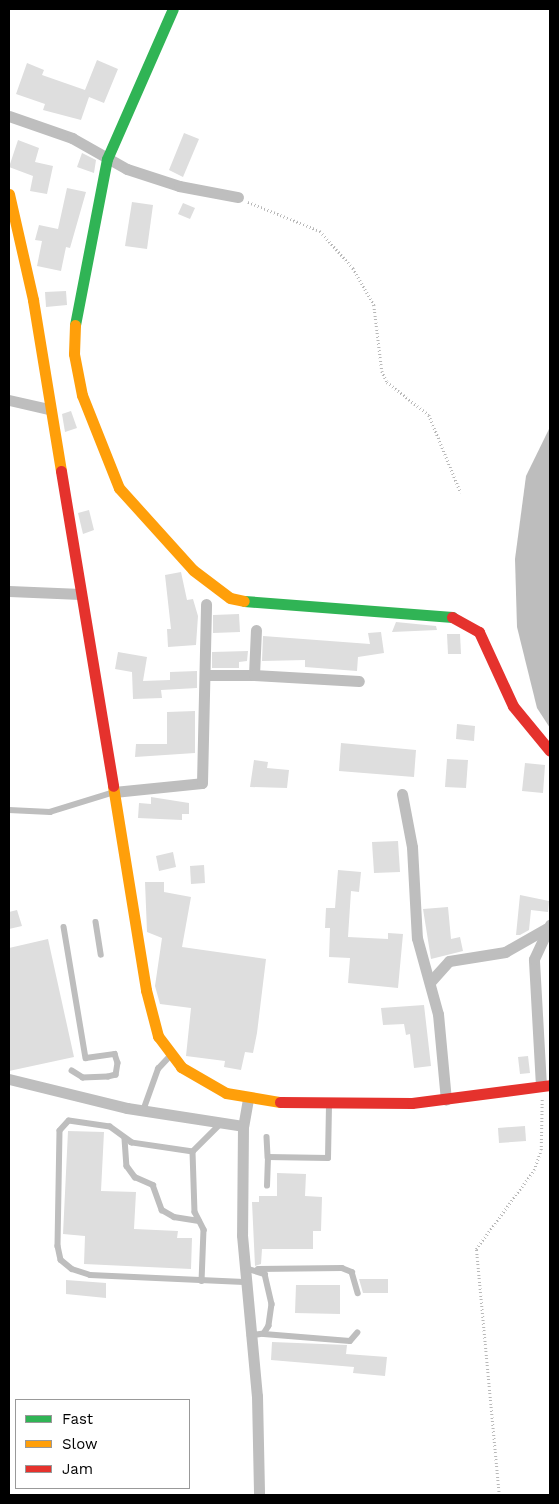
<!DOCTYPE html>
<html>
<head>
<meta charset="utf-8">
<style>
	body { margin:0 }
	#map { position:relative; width:559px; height:1504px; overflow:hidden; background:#fff; font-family:"Work Sans",sans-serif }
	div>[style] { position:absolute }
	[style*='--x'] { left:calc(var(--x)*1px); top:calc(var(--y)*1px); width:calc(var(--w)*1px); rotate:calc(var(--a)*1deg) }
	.water>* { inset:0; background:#bdbdbd }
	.building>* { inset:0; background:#dedede }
	.path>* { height:2.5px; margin-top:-1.25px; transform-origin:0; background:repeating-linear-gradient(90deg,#b9b9b9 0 1px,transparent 0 3.5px) }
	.lane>* { height:5.5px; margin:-2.75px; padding:0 2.75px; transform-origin:2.75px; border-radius:2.75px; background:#bebebe }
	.street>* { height:11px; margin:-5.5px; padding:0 5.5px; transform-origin:5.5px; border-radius:5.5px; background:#bebebe }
	.fast>* { height:11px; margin:-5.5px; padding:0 5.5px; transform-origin:5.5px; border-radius:5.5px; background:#30b455 }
	.slow>* { height:11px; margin:-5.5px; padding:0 5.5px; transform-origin:5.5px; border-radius:5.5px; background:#ff9f0a }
	.jam>* { height:11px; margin:-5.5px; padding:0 5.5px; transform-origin:5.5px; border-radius:5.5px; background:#e5322d }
	span { translate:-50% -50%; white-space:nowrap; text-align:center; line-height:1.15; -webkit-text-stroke:5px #fff; paint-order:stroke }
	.frame { position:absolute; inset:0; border:10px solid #000; pointer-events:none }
	.legend { position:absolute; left:15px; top:1399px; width:175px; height:90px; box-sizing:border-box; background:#fff; border:1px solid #999; margin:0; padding:6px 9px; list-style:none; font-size:15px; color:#000 }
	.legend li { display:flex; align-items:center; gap:10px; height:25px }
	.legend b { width:25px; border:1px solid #999 }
</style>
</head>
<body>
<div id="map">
	<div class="water">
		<div style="clip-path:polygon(550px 427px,550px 728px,537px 708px,517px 627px,515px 559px,526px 476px)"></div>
	</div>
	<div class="building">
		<div style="clip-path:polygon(97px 60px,118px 69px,104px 103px,89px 97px,81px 120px,43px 110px,45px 104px,16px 94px,27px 63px,44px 70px,42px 75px,85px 90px)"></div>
		<div style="clip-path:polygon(184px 133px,199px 139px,183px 177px,169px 170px)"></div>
		<div style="clip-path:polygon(18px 140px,39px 148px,35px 162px,53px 166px,47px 194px,30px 191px,33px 176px,9px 167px)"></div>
		<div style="clip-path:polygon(82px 153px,96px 160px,94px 173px,77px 167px)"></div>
		<div style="clip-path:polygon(67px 188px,86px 192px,70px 248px,66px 247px,61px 271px,37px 266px,42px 241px,35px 240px,39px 225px,58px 229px)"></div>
		<div style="clip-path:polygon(132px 202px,153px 205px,147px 249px,125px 246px)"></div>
		<div style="clip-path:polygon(183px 203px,195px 208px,190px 219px,178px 214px)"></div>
		<div style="clip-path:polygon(66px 291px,67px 305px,46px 307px,45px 292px)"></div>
		<div style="clip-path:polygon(71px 411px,77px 428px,65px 432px,62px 414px)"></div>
		<div style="clip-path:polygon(89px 510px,94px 530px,83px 534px,78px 513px)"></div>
		<div style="clip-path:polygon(181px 572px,187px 600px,193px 599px,198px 616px,196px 645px,168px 647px,167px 629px,171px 629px,165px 575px)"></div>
		<div style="clip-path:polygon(239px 614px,240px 632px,213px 633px,213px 615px)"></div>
		<div style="clip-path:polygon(396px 622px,436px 626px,437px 630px,392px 632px)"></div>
		<div style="clip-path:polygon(381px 632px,384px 653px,358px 657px,357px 671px,305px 667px,305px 660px,262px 661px,263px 636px,370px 644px,368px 633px)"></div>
		<div style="clip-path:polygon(447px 634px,460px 634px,461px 654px,448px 654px)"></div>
		<div style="clip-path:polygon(248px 651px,247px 661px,239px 662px,239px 668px,212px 668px,212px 652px)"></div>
		<div style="clip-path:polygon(118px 652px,147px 657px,143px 681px,170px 680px,170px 672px,197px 671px,197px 688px,161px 690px,162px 698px,133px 699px,132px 672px,115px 669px)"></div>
		<div style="clip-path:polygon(195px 711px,195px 753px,135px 757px,136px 744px,167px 744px,167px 712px)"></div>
		<div style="clip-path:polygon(457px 724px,475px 726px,474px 741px,456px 739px)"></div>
		<div style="clip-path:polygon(341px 743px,416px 750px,414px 777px,339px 771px)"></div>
		<div style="clip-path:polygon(447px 759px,468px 760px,466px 788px,445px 787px)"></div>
		<div style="clip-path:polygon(254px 760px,268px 762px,267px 768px,289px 770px,287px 788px,250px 787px)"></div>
		<div style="clip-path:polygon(525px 763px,545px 765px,543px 793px,522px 791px)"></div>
		<div style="clip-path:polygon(151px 797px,189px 803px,189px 814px,182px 814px,182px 820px,138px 818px,139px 803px,151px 804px)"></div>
		<div style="clip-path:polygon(398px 841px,400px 872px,374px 873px,372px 842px)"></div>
		<div style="clip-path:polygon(173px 852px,176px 867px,159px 871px,156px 856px)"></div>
		<div style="clip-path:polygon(204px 865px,205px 883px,191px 884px,190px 866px)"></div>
		<div style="clip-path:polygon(338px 870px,361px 872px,359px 892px,351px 891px,348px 937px,388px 939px,388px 933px,403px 934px,398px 988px,348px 983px,350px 958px,329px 957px,330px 928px,325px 928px,326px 908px,335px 908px)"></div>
		<div style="clip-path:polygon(145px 882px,164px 882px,164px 892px,191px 897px,182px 947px,266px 959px,257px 1033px,253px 1053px,245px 1052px,241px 1070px,224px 1067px,225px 1061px,186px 1056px,191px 1008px,160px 1004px,155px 986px,162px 938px,147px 932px)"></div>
		<div style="clip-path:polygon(520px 895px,549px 901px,548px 912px,531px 910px,529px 930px,520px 935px,516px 935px)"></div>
		<div style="clip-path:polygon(448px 907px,451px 939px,460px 937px,463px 951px,431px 959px,423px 909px)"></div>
		<div style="clip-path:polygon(17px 910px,22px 926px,9px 929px,9px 912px)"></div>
		<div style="clip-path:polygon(48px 939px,74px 1057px,9px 1071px,9px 948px)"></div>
		<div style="clip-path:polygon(424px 1005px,431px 1066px,414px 1068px,410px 1034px,406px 1035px,404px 1024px,383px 1025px,381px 1008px)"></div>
		<div style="clip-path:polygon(528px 1056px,530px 1073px,520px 1074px,518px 1057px)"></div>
		<div style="clip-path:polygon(525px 1126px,526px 1141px,499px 1143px,498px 1128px)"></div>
		<div style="clip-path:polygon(68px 1131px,104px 1132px,101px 1191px,136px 1192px,134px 1229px,178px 1231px,177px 1238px,192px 1238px,191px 1269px,84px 1264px,85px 1236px,63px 1234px)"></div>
		<div style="clip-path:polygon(277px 1173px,306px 1174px,305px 1196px,322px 1197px,321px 1231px,313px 1231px,313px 1249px,262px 1249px,261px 1264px,255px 1266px,252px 1202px,259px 1202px,259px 1196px,277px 1196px)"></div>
		<div style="clip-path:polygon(359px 1279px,388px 1279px,388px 1293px,363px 1293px)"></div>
		<div style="clip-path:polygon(66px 1280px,106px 1283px,106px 1298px,66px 1294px)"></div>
		<div style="clip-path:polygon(296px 1285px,340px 1285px,340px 1314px,295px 1313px)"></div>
		<div style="clip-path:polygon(272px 1342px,347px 1345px,346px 1354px,387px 1357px,385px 1376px,353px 1373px,354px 1367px,271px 1360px)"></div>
	</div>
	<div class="path">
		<div style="--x:248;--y:202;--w:78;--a:21.9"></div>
		<div style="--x:320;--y:231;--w:50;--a:48.3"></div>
		<div style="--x:353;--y:268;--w:43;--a:60.4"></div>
		<div style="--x:374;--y:305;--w:66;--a:83.1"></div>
		<div style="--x:382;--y:371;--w:12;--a:66"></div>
		<div style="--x:387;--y:382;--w:53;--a:38.2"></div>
		<div style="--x:429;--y:415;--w:84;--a:67.7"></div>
		<div style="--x:499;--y:1495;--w:247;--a:-95.3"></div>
		<div style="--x:476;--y:1249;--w:98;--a:-53.7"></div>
		<div style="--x:534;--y:1170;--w:21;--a:-71"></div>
		<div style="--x:541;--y:1150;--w:52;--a:-88.9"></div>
	</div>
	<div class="lane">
		<div style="--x:9;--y:810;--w:41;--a:2.8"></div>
		<div style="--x:50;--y:812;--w:64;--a:-17.3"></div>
		<div style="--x:96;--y:922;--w:33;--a:81"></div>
		<div style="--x:64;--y:927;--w:133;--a:80.5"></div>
		<div style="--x:86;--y:1058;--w:29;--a:-8"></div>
		<div style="--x:115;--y:1054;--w:9;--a:72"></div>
		<div style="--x:118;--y:1063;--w:12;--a:99"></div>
		<div style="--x:116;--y:1075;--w:8;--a:166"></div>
		<div style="--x:108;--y:1077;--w:25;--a:178"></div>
		<div style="--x:83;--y:1078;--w:13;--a:-148"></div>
		<div style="--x:143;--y:1111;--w:45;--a:-70.3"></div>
		<div style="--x:158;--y:1069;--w:18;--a:-47"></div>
		<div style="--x:221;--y:1124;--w:40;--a:135"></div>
		<div style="--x:193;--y:1152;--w:62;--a:-171.6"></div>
		<div style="--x:132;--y:1143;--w:27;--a:-144"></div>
		<div style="--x:110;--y:1127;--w:41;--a:-171.7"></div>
		<div style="--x:69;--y:1121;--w:13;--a:132"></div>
		<div style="--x:60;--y:1131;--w:115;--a:91"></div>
		<div style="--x:58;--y:1246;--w:14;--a:78"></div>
		<div style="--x:61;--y:1260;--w:14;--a:39"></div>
		<div style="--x:72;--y:1269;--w:19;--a:18"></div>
		<div style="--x:90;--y:1275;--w:154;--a:2.6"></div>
		<div style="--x:267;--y:1137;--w:20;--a:87"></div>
		<div style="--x:125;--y:1139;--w:27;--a:86"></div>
		<div style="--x:127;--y:1166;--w:14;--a:54"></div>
		<div style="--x:135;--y:1177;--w:20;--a:24"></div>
		<div style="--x:153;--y:1185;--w:27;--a:70"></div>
		<div style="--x:162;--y:1210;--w:14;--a:30"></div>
		<div style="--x:174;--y:1217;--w:25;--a:9"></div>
		<div style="--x:193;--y:1152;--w:60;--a:88.1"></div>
		<div style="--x:195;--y:1212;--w:20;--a:63"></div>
		<div style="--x:204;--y:1230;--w:51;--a:92.2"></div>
		<div style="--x:267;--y:1186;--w:29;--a:-88"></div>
		<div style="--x:268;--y:1157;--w:60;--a:1"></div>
		<div style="--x:328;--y:1158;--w:54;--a:-88.9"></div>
		<div style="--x:245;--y:1268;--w:21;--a:17"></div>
		<div style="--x:265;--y:1274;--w:31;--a:77"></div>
		<div style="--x:272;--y:1304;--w:22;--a:98"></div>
		<div style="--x:269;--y:1326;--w:9;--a:122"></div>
		<div style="--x:264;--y:1334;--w:14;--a:172"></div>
		<div style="--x:258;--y:1269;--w:84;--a:-0.7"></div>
		<div style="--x:342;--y:1268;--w:11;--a:22"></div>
		<div style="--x:352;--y:1272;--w:22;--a:74"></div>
		<div style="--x:264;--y:1334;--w:86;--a:4.7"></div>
		<div style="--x:350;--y:1341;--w:11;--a:-49"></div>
	</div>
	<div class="street">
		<div style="--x:9;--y:116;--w:67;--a:19.2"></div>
		<div style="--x:72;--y:138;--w:63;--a:29.4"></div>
		<div style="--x:127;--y:169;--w:55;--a:18.1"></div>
		<div style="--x:179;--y:186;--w:60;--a:10.6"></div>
		<div style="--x:9;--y:400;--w:41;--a:12.7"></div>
		<div style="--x:9;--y:591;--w:72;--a:2.4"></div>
		<div style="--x:206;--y:675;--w:48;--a:0"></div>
		<div style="--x:254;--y:675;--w:45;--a:-87.5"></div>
		<div style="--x:254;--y:675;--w:105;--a:3.3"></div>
		<div style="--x:114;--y:792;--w:88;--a:-5.8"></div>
		<div style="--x:202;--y:783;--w:179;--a:-88.7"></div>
		<div style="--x:402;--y:794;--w:54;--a:79.3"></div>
		<div style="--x:412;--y:847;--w:91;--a:86.9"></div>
		<div style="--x:417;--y:938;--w:79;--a:74.6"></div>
		<div style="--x:438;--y:1014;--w:86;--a:84.7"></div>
		<div style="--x:431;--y:981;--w:27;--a:-48"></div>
		<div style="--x:449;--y:961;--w:57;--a:-9.1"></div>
		<div style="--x:505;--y:952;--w:48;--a:-29.7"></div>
		<div style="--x:9;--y:1079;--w:122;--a:13.8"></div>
		<div style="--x:127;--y:1108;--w:117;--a:8.8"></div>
		<div style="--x:541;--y:1086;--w:127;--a:-93.2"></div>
		<div style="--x:534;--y:959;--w:38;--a:-65"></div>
		<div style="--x:248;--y:1099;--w:27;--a:100"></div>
		<div style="--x:243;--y:1126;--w:109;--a:90.5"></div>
		<div style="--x:242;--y:1235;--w:162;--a:84.7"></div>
		<div style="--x:257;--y:1396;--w:99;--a:88.8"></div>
	</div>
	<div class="fast">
		<div style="--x:75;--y:325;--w:169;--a:-79.1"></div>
		<div style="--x:107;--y:159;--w:164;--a:-66.3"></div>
		<div style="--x:244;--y:601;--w:209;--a:4.4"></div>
	</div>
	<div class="slow">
		<div style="--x:9;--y:194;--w:109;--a:77.2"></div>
		<div style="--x:33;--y:300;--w:173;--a:80.7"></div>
		<div style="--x:75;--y:325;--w:29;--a:92"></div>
		<div style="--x:74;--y:354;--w:42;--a:79"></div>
		<div style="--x:82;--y:395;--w:100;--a:68.3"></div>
		<div style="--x:119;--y:488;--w:110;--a:47.9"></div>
		<div style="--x:193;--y:570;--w:46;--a:37.1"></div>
		<div style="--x:230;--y:598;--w:14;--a:12"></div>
		<div style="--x:113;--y:786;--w:207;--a:80.8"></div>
		<div style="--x:146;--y:990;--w:48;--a:75.4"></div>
		<div style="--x:158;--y:1036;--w:39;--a:53"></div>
		<div style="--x:181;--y:1067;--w:52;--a:30"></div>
		<div style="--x:226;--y:1093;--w:55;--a:9.5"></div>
	</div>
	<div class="jam">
		<div style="--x:61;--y:471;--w:319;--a:80.6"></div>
		<div style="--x:452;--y:617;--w:31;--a:29"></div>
		<div style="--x:479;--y:632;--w:81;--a:65.3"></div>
		<div style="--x:513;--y:706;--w:58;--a:50.6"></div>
		<div style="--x:280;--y:1102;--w:132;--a:0.4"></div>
		<div style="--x:412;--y:1103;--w:139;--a:-7.4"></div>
	</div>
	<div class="frame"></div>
	<ul class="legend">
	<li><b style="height:6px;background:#30b455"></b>Fast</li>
	<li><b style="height:6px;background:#ff9f0a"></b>Slow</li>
	<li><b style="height:6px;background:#e5322d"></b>Jam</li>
	</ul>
</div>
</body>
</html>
